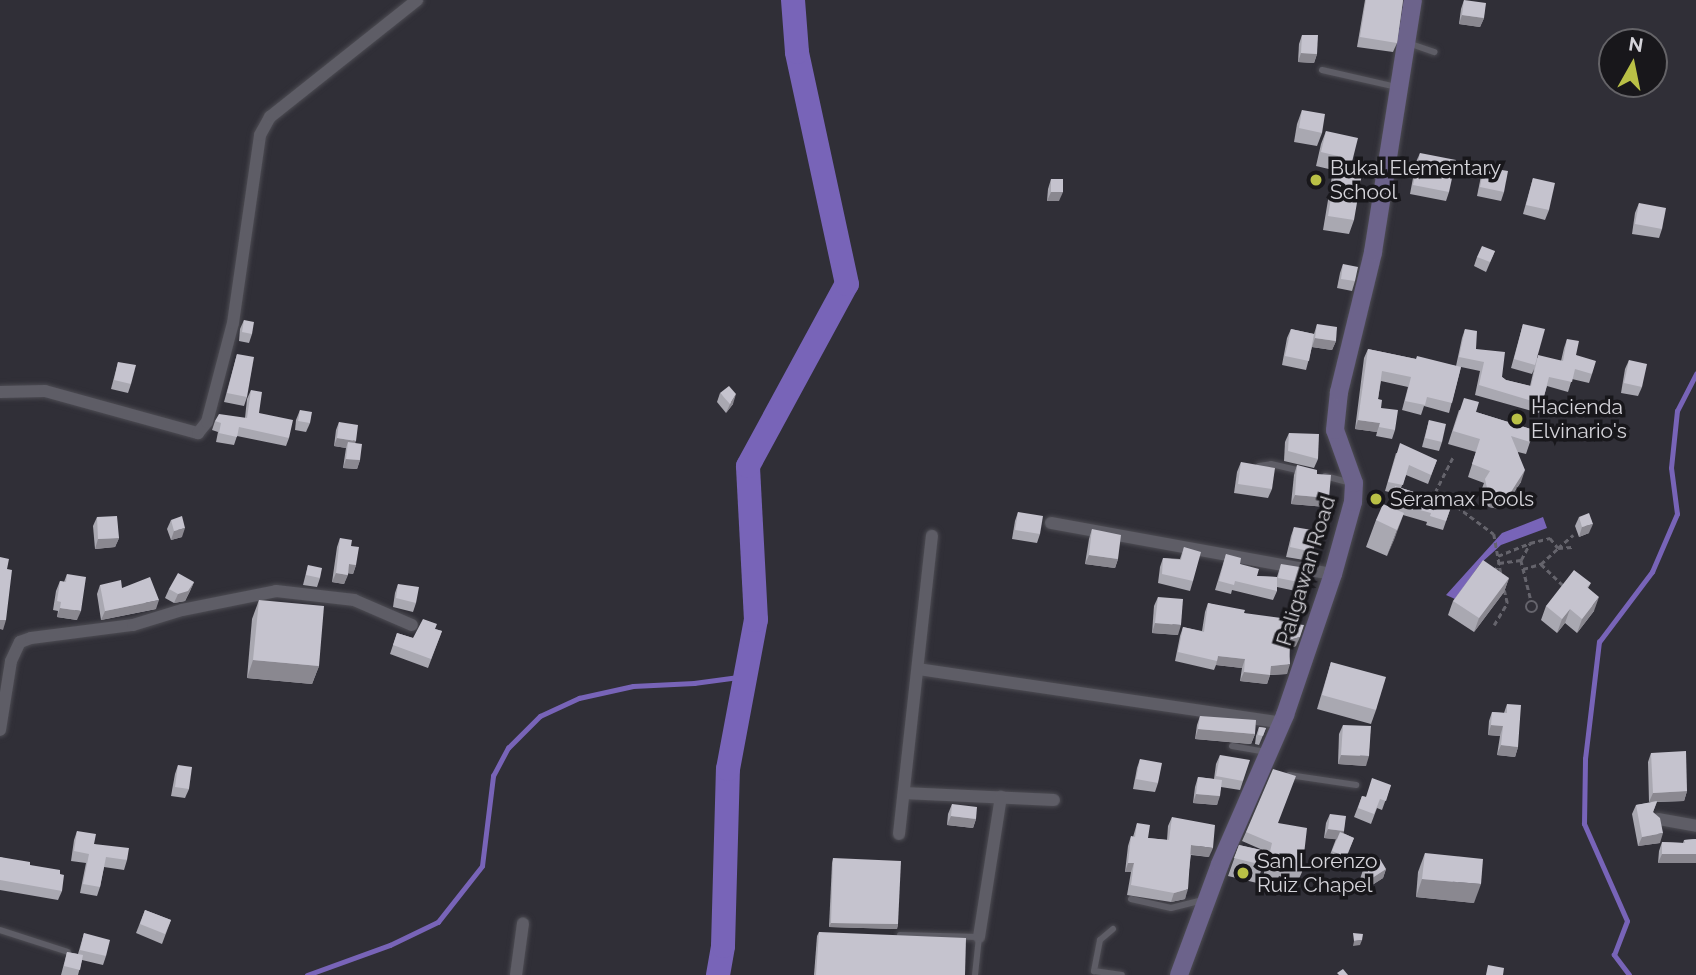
<!DOCTYPE html>
<html>
<head>
<meta charset="utf-8">
<style>
	body { margin:0 }
	#map { position:relative; width:1696px; height:975px; overflow:hidden; background:#302f37; font-family:Raleway,sans-serif }
	div>[style] { position:absolute }
	[style*='--x'] { left:calc(var(--x)*1px); top:calc(var(--y)*1px); width:calc(var(--w)*1px); rotate:calc(var(--a)*1deg) }
	.water>* { inset:0; background:#7864b8 }
	.stream>* { height:4.5px; margin:-2.25px; padding:0 2.25px; transform-origin:2.25px; border-radius:2.25px; background:#7864b8 }
	.river>* { height:24px; margin:-12px; padding:0 12px; transform-origin:12px; border-radius:12px; background:#7864b8 }
	.path>* { height:2.5px; margin-top:-1.25px; transform-origin:0; background:repeating-linear-gradient(90deg,#65646c 0 5px,transparent 0 8.5px) }
	.path>.ring { margin:-1.25px; padding:0; box-sizing:content-box; background:none; border:2.5px solid #65646c; border-radius:50% }
	.roads { filter:drop-shadow(0 0 2px #4d4c53) drop-shadow(0 0 2px #4d4c53) }
	.lane>* { height:6px; margin:-3px; padding:0 3px; transform-origin:3px; border-radius:3px; background:#5e5d66 }
	.street>* { height:12px; margin:-6px; padding:0 6px; transform-origin:6px; border-radius:6px; background:#5e5d66 }
	.secondary>* { height:18px; margin:-9px; padding:0 9px; transform-origin:9px; border-radius:9px; background:#6c638b }
	.wall>* { inset:0; background:#a9a8b1 }
	.shaded-wall>* { inset:0; background:#8a8890 }
	.building>* { inset:0; background:#c5c3ce }
	.dots>* { width:19px; height:19px; translate:-50% -50%; box-sizing:border-box; border:4px solid #18171b; border-radius:50% }
	span { translate:-50% -50%; white-space:nowrap; text-align:center; line-height:1.15; -webkit-text-stroke:7px #18171b; paint-order:stroke }
	.poi-label { font-size:21px; color:#d5d4da }
	.left { translate:0 -50%; text-align:left }
	.street-label { font-size:21px; color:#d5d4da }
	.north { position:absolute; left:1598px; top:28px; width:70px; height:70px; box-sizing:border-box; background:#18171b; border:2px solid #646367; border-radius:50%; rotate:9deg; font-size:19px; font-weight:700; line-height:28px; text-align:center; color:#d5d4da }
	.north::after { content:''; display:block; margin:auto; width:24px; height:32px; background:#b9c046; clip-path:polygon(50% 0,100% 100%,50% 72%,0 100%) }
</style>
</head>
<body>
<div id="map">
	<div class="water">
		<div style="clip-path:polygon(1543px 517px,1547px 528px,1501px 545px,1480px 564px,1455px 599px,1446px 595px,1502px 533px)"></div>
	</div>
	<div class="stream">
		<div style="--x:307;--y:975;--w:88;--a:-19.9"></div>
		<div style="--x:390;--y:945;--w:53;--a:-25.6"></div>
		<div style="--x:438;--y:922;--w:71;--a:-51.8"></div>
		<div style="--x:482;--y:866;--w:91;--a:-83"></div>
		<div style="--x:493;--y:776;--w:32;--a:-62"></div>
		<div style="--x:508;--y:748;--w:45;--a:-45"></div>
		<div style="--x:540;--y:716;--w:43;--a:-24.8"></div>
		<div style="--x:579;--y:698;--w:55;--a:-12.5"></div>
		<div style="--x:633;--y:686;--w:61;--a:-2.8"></div>
		<div style="--x:694;--y:683;--w:52;--a:-7.7"></div>
		<div style="--x:1629;--y:975;--w:25;--a:-127"></div>
		<div style="--x:1614;--y:955;--w:36;--a:-69"></div>
		<div style="--x:1627;--y:921;--w:106;--a:-113.9"></div>
		<div style="--x:1584;--y:824;--w:65;--a:-89.1"></div>
		<div style="--x:1585;--y:759;--w:118;--a:-83.2"></div>
		<div style="--x:1599;--y:642;--w:88;--a:-52.9"></div>
		<div style="--x:1652;--y:572;--w:63;--a:-66.7"></div>
		<div style="--x:1677;--y:514;--w:46;--a:-97.4"></div>
		<div style="--x:1671;--y:468;--w:57;--a:-84"></div>
		<div style="--x:1677;--y:411;--w:42;--a:-62.8"></div>
	</div>
	<div class="river">
		<div style="--x:718;--y:975;--w:29;--a:-80"></div>
		<div style="--x:723;--y:946;--w:177;--a:-88.4"></div>
		<div style="--x:728;--y:769;--w:152;--a:-79.4"></div>
		<div style="--x:756;--y:620;--w:154;--a:-93"></div>
		<div style="--x:748;--y:466;--w:207;--a:-61.5"></div>
		<div style="--x:847;--y:284;--w:237;--a:-102.2"></div>
		<div style="--x:797;--y:52;--w:52;--a:-94.4"></div>
	</div>
	<div class="path">
		<div style="--x:1453;--y:458;--w:37;--a:117"></div>
		<div style="--x:1436;--y:491;--w:72;--a:36.6"></div>
		<div style="--x:1494;--y:534;--w:40;--a:80"></div>
		<div style="--x:1498;--y:556;--w:35;--a:-22"></div>
		<div style="--x:1521;--y:560;--w:19;--a:-62"></div>
		<div style="--x:1530;--y:543;--w:21;--a:-14"></div>
		<div style="--x:1550;--y:538;--w:13;--a:51"></div>
		<div style="--x:1558;--y:548;--w:20;--a:-41"></div>
		<div style="--x:1541;--y:564;--w:23;--a:-43"></div>
		<div style="--x:1558;--y:548;--w:14;--a:-4"></div>
		<div style="--x:1523;--y:569;--w:19;--a:-16"></div>
		<div style="--x:1541;--y:564;--w:30;--a:44"></div>
		<div style="--x:1494;--y:572;--w:10;--a:-61"></div>
		<div style="--x:1499;--y:563;--w:22;--a:-8"></div>
		<div style="--x:1521;--y:560;--w:41;--a:76"></div>
		<div class="ring" style="left:1526px;top:601px;width:9.5px;height:9.5px"></div>
		<div style="--x:1494;--y:625;--w:26;--a:-59"></div>
		<div style="--x:1507;--y:603;--w:13;--a:-103"></div>
	</div>
	<div class="roads">
		<div class="lane">
			<div style="--x:1408;--y:43;--w:28;--a:19"></div>
			<div style="--x:1322;--y:70;--w:77;--a:12.8"></div>
			<div style="--x:1259;--y:466;--w:12;--a:-9"></div>
			<div style="--x:1271;--y:464;--w:31;--a:13"></div>
			<div style="--x:1325;--y:476;--w:28;--a:15"></div>
			<div style="--x:1232;--y:746;--w:34;--a:10"></div>
			<div style="--x:1289;--y:775;--w:68;--a:8.5"></div>
			<div style="--x:1131;--y:899;--w:41;--a:12.7"></div>
			<div style="--x:1171;--y:908;--w:34;--a:-14"></div>
			<div style="--x:1113;--y:929;--w:17;--a:140"></div>
			<div style="--x:1100;--y:940;--w:32;--a:101"></div>
			<div style="--x:1094;--y:971;--w:28;--a:8"></div>
			<div style="--x:0;--y:930;--w:71;--a:17.9"></div>
			<div style="--x:900;--y:935;--w:79;--a:1.5"></div>
			<div style="--x:979;--y:937;--w:38;--a:96"></div>
		</div>
		<div class="street">
			<div style="--x:0;--y:392;--w:45;--a:-1.3"></div>
			<div style="--x:45;--y:391;--w:159;--a:15.4"></div>
			<div style="--x:198;--y:433;--w:14;--a:-51"></div>
			<div style="--x:207;--y:422;--w:102;--a:-75.3"></div>
			<div style="--x:233;--y:323;--w:190;--a:-81.8"></div>
			<div style="--x:260;--y:135;--w:21;--a:-61"></div>
			<div style="--x:270;--y:117;--w:188;--a:-38.5"></div>
			<div style="--x:1051;--y:523;--w:287;--a:10.3"></div>
			<div style="--x:918;--y:669;--w:368;--a:8.4"></div>
			<div style="--x:0;--y:730;--w:70;--a:-80.9"></div>
			<div style="--x:11;--y:661;--w:21;--a:-65"></div>
			<div style="--x:20;--y:642;--w:12;--a:-20"></div>
			<div style="--x:31;--y:638;--w:103;--a:-7.3"></div>
			<div style="--x:133;--y:625;--w:51;--a:-17"></div>
			<div style="--x:182;--y:610;--w:96;--a:-11.4"></div>
			<div style="--x:276;--y:591;--w:79;--a:6.6"></div>
			<div style="--x:354;--y:600;--w:63;--a:23.3"></div>
			<div style="--x:904;--y:793;--w:150;--a:2.7"></div>
			<div style="--x:1658;--y:819;--w:39;--a:10"></div>
			<div style="--x:899;--y:834;--w:300;--a:-83.7"></div>
			<div style="--x:979;--y:937;--w:142;--a:-81.1"></div>
			<div style="--x:516;--y:975;--w:52;--a:-82.3"></div>
		</div>
		<div class="secondary">
			<div style="--x:1179;--y:975;--w:118;--a:-69.7"></div>
			<div style="--x:1220;--y:864;--w:163;--a:-66.4"></div>
			<div style="--x:1285;--y:715;--w:149;--a:-71.2"></div>
			<div style="--x:1333;--y:574;--w:75;--a:-74.5"></div>
			<div style="--x:1353;--y:502;--w:19;--a:-87"></div>
			<div style="--x:1354;--y:483;--w:56;--a:-109.7"></div>
			<div style="--x:1335;--y:430;--w:38;--a:-84"></div>
			<div style="--x:1339;--y:392;--w:144;--a:-76.3"></div>
			<div style="--x:1373;--y:252;--w:255;--a:-81"></div>
		</div>
	</div>
	<div class="wall">
		<div style="clip-path:polygon(1365px 0,1403px 0,1397px 43px,1393px 52px,1357px 47px)"></div>
		<div style="clip-path:polygon(1464px 0,1484px 18px,1480px 27px,1459px 24px,1461px 9px)"></div>
		<div style="clip-path:polygon(1302px 35px,1317px 54px,1314px 63px,1298px 62px,1299px 44px)"></div>
		<div style="clip-path:polygon(1302px 110px,1322px 133px,1317px 146px,1294px 142px,1297px 124px)"></div>
		<div style="clip-path:polygon(1326px 131px,1351px 166px,1354px 220px,1349px 234px,1323px 230px,1333px 170px,1316px 166px,1321px 144px)"></div>
		<div style="clip-path:polygon(1420px 153px,1449px 192px,1446px 201px,1410px 194px,1416px 162px)"></div>
		<div style="clip-path:polygon(1484px 167px,1504px 192px,1501px 201px,1477px 196px,1481px 176px)"></div>
		<div style="clip-path:polygon(1533px 178px,1549px 210px,1545px 220px,1523px 214px)"></div>
		<div style="clip-path:polygon(1051px 179px,1059px 201px,1047px 201px,1048px 189px)"></div>
		<div style="clip-path:polygon(1639px 203px,1662px 229px,1659px 238px,1632px 234px,1635px 213px)"></div>
		<div style="clip-path:polygon(1495px 251px,1486px 272px,1474px 266px,1477px 257px)"></div>
		<div style="clip-path:polygon(1343px 264px,1355px 281px,1352px 291px,1337px 288px,1340px 273px)"></div>
		<div style="clip-path:polygon(244px 320px,252px 334px,249px 343px,239px 341px,240px 329px)"></div>
		<div style="clip-path:polygon(1317px 324px,1336px 341px,1332px 350px,1312px 347px,1306px 370px,1282px 365px,1287px 338px,1291px 329px,1314px 334px)"></div>
		<div style="clip-path:polygon(1523px 324px,1537px 358px,1561px 361px,1564px 348px,1567px 339px,1576px 355px,1592px 374px,1589px 383px,1572px 379px,1568px 392px,1547px 386px,1539px 413px,1475px 395px,1480px 371px,1461px 367px,1449px 413px,1424px 406px,1421px 415px,1402px 410px,1408px 387px,1381px 381px,1378px 399px,1381px 408px,1395px 430px,1392px 439px,1376px 436px,1377px 432px,1355px 429px,1364px 358px,1368px 349px,1416px 359px,1456px 366px,1462px 338px,1465px 329px,1476px 349px,1502px 377px,1506px 380px,1530px 386px,1534px 369px,1532px 374px,1511px 368px)"></div>
		<div style="clip-path:polygon(237px 354px,247px 397px,244px 406px,224px 402px)"></div>
		<div style="clip-path:polygon(1629px 360px,1642px 387px,1638px 396px,1621px 393px,1625px 369px)"></div>
		<div style="clip-path:polygon(118px 362px,131px 384px,128px 393px,111px 389px)"></div>
		<div style="clip-path:polygon(251px 390px,259px 413px,289px 438px,286px 446px,237px 436px,234px 445px,216px 442px,218px 432px,212px 430px,215px 421px,245px 418px,247px 399px)"></div>
		<div style="clip-path:polygon(720px 393px,733px 404px,726px 413px,717px 402px)"></div>
		<div style="clip-path:polygon(300px 410px,310px 423px,306px 432px,295px 430px,296px 420px)"></div>
		<div style="clip-path:polygon(1459px 410px,1476px 412px,1534px 430px,1526px 454px,1518px 452px,1521px 482px,1506px 504px,1499px 509px,1489px 507px,1482px 500px,1481px 491px,1484px 483px,1468px 477px,1476px 452px,1448px 444px)"></div>
		<div style="clip-path:polygon(1429px 420px,1442px 442px,1439px 451px,1422px 447px)"></div>
		<div style="clip-path:polygon(339px 422px,355px 443px,360px 460px,357px 469px,343px 468px,346px 448px,334px 446px,336px 430px)"></div>
		<div style="clip-path:polygon(1289px 433px,1318px 459px,1314px 468px,1284px 461px,1285px 442px)"></div>
		<div style="clip-path:polygon(1396px 453px,1437px 460px,1428px 484px,1406px 475px,1401px 488px,1452px 504px,1443px 530px,1426px 525px,1427px 522px,1403px 515px,1387px 556px,1366px 547px,1376px 520px,1389px 507px,1393px 493px,1385px 491px)"></div>
		<div style="clip-path:polygon(1241px 462px,1272px 489px,1268px 498px,1234px 493px,1237px 472px)"></div>
		<div style="clip-path:polygon(1297px 465px,1317px 474px,1329px 498px,1326px 507px,1291px 504px,1294px 475px)"></div>
		<div style="clip-path:polygon(1018px 512px,1040px 534px,1037px 543px,1012px 539px,1015px 521px)"></div>
		<div style="clip-path:polygon(97px 517px,119px 538px,115px 547px,95px 549px,93px 526px)"></div>
		<div style="clip-path:polygon(1579px 517px,1589px 533px,1579px 537px,1575px 526px)"></div>
		<div style="clip-path:polygon(171px 520px,182px 537px,171px 540px,167px 529px)"></div>
		<div style="clip-path:polygon(1294px 527px,1313px 552px,1310px 561px,1286px 557px,1291px 536px)"></div>
		<div style="clip-path:polygon(1092px 529px,1118px 559px,1115px 568px,1085px 564px,1089px 539px)"></div>
		<div style="clip-path:polygon(340px 538px,351px 546px,356px 565px,353px 574px,348px 573px,344px 584px,332px 582px,337px 547px)"></div>
		<div style="clip-path:polygon(1184px 547px,1193px 581px,1190px 591px,1158px 583px,1160px 567px,1163px 558px,1180px 559px)"></div>
		<div style="clip-path:polygon(1226px 554px,1257px 576px,1277px 577px,1281px 564px,1309px 584px,1305px 593px,1277px 587px,1277px 591px,1273px 600px,1232px 590px,1231px 594px,1215px 590px)"></div>
		<div style="clip-path:polygon(308px 565px,320px 578px,317px 587px,303px 585px)"></div>
		<div style="clip-path:polygon(67px 574px,77px 620px,57px 617px,58px 611px,53px 610px,56px 591px,60px 581px,64px 582px)"></div>
		<div style="clip-path:polygon(1509px 578px,1504px 592px,1474px 632px,1448px 615px,1453px 601px)"></div>
		<div style="clip-path:polygon(194px 582px,190px 591px,185px 601px,174px 603px,165px 598px,169px 589px)"></div>
		<div style="clip-path:polygon(1591px 583px,1588px 588px,1594px 611px,1577px 633px,1565px 623px,1557px 633px,1541px 620px,1546px 606px)"></div>
		<div style="clip-path:polygon(398px 584px,416px 603px,413px 612px,393px 607px,395px 593px)"></div>
		<div style="clip-path:polygon(100px 585px,122px 588px,156px 609px,101px 620px,97px 594px)"></div>
		<div style="clip-path:polygon(1158px 597px,1178px 635px,1152px 633px,1154px 606px)"></div>
		<div style="clip-path:polygon(259px 600px,319px 666px,312px 684px,247px 678px,252px 619px)"></div>
		<div style="clip-path:polygon(1208px 603px,1244px 613px,1296px 646px,1290px 648px,1287px 674px,1270px 675px,1267px 684px,1240px 681px,1242px 668px,1216px 665px,1214px 670px,1175px 661px,1180px 636px,1183px 627px,1202px 631px,1205px 612px)"></div>
		<div style="clip-path:polygon(435px 629px,442px 631px,428px 668px,390px 654px,397px 633px,413px 638px)"></div>
		<div style="clip-path:polygon(1331px 662px,1376px 710px,1371px 724px,1317px 709px)"></div>
		<div style="clip-path:polygon(1507px 704px,1518px 747px,1515px 757px,1497px 755px,1500px 736px,1488px 735px,1489px 721px,1492px 712px,1504px 713px)"></div>
		<div style="clip-path:polygon(1200px 716px,1255px 734px,1251px 744px,1195px 739px,1197px 725px)"></div>
		<div style="clip-path:polygon(1343px 725px,1366px 766px,1338px 764px,1339px 734px)"></div>
		<div style="clip-path:polygon(1259px 727px,1266px 728px,1259px 745px,1255px 744px,1256px 736px)"></div>
		<div style="clip-path:polygon(1651px 753px,1687px 791px,1684px 801px,1657px 802px,1653px 812px,1660px 843px,1638px 846px,1632px 814px,1636px 805px,1654px 802px,1649px 802px,1648px 762px)"></div>
		<div style="clip-path:polygon(1220px 755px,1243px 781px,1240px 790px,1221px 787px,1217px 805px,1193px 803px,1195px 787px,1198px 777px,1214px 779px,1216px 764px)"></div>
		<div style="clip-path:polygon(1140px 759px,1158px 783px,1155px 792px,1133px 789px,1137px 768px)"></div>
		<div style="clip-path:polygon(178px 765px,189px 789px,185px 798px,171px 796px,175px 774px)"></div>
		<div style="clip-path:polygon(1391px 785px,1382px 810px,1377px 808px,1371px 824px,1354px 817px,1362px 796px,1366px 797px)"></div>
		<div style="clip-path:polygon(952px 804px,976px 819px,973px 828px,947px 825px,948px 814px)"></div>
		<div style="clip-path:polygon(1330px 814px,1344px 831px,1343px 833px,1354px 838px,1343px 866px,1328px 860px,1336px 839px,1324px 838px,1326px 823px)"></div>
		<div style="clip-path:polygon(1172px 817px,1209px 857px,1191px 855px,1185px 899px,1171px 902px,1127px 895px,1131px 872px,1125px 872px,1128px 846px,1131px 836px,1133px 837px,1137px 823px,1148px 838px,1167px 840px,1168px 826px)"></div>
		<div style="clip-path:polygon(1278px 823px,1302px 872px,1298px 881px,1279px 876px,1277px 881px,1263px 878px,1268px 852px,1266px 851px,1263px 865px,1257px 883px,1228px 876px,1239px 845px,1265px 851px,1242px 841px,1246px 832px)"></div>
		<div style="clip-path:polygon(77px 831px,94px 844px,127px 860px,124px 870px,104px 867px,100px 887px,97px 896px,80px 893px,86px 863px,71px 861px,74px 840px)"></div>
		<div style="clip-path:polygon(1696px 839px,1658px 863px,1659px 851px,1662px 842px,1683px 843px,1684px 840px)"></div>
		<div style="clip-path:polygon(1425px 853px,1474px 903px,1416px 897px,1418px 872px)"></div>
		<div style="clip-path:polygon(0 857px,60px 874px,62px 891px,58px 900px,0 890px)"></div>
		<div style="clip-path:polygon(833px 858px,898px 924px,897px 929px,829px 927px,832px 863px)"></div>
		<div style="clip-path:polygon(1386px 869px,1383px 878px,1366px 889px,1360px 879px,1363px 870px)"></div>
		<div style="clip-path:polygon(145px 910px,171px 920px,162px 944px,136px 933px)"></div>
		<div style="clip-path:polygon(819px 932px,965px 975px,814px 975px,817px 936px)"></div>
		<div style="clip-path:polygon(84px 933px,106px 956px,103px 965px,82px 960px,78px 975px,61px 975px,67px 952px,78px 954px)"></div>
	</div>
	<div class="shaded-wall">
		<div style="clip-path:polygon(1462px 15px,1484px 18px,1480px 27px,1459px 24px)"></div>
		<div style="clip-path:polygon(1301px 53px,1317px 54px,1314px 63px,1298px 62px)"></div>
		<div style="clip-path:polygon(1051px 192px,1063px 192px,1059px 201px,1047px 201px)"></div>
		<div style="clip-path:polygon(1315px 338px,1336px 341px,1332px 350px,1312px 347px)"></div>
		<div style="clip-path:polygon(736px 394px,733px 404px,726px 413px,730px 404px)"></div>
		<div style="clip-path:polygon(1358px 420px,1380px 423px,1377px 432px,1355px 429px)"></div>
		<div style="clip-path:polygon(337px 438px,356px 441px,353px 449px,348px 442px,346px 448px,334px 446px)"></div>
		<div style="clip-path:polygon(346px 459px,360px 460px,357px 469px,343px 468px)"></div>
		<div style="clip-path:polygon(1525px 470px,1521px 482px,1506px 504px,1499px 509px,1489px 507px,1493px 495px)"></div>
		<div style="clip-path:polygon(1295px 495px,1329px 498px,1326px 507px,1291px 504px)"></div>
		<div style="clip-path:polygon(1404px 513px,1394px 540px,1387px 556px,1397px 530px)"></div>
		<div style="clip-path:polygon(1593px 524px,1589px 533px,1579px 537px,1582px 527px)"></div>
		<div style="clip-path:polygon(185px 528px,182px 537px,171px 540px,174px 531px)"></div>
		<div style="clip-path:polygon(119px 538px,115px 547px,95px 549px,98px 539px)"></div>
		<div style="clip-path:polygon(1089px 555px,1118px 559px,1115px 568px,1085px 564px)"></div>
		<div style="clip-path:polygon(349px 564px,356px 565px,353px 574px,346px 573px)"></div>
		<div style="clip-path:polygon(336px 573px,348px 575px,344px 584px,332px 582px)"></div>
		<div style="clip-path:polygon(1509px 578px,1504px 592px,1474px 632px,1479px 618px)"></div>
		<div style="clip-path:polygon(194px 582px,190px 591px,185px 601px,174px 603px,178px 594px)"></div>
		<div style="clip-path:polygon(1599px 597px,1594px 611px,1577px 633px,1582px 619px)"></div>
		<div style="clip-path:polygon(159px 600px,156px 609px,101px 620px,105px 611px)"></div>
		<div style="clip-path:polygon(60px 608px,81px 611px,77px 620px,57px 617px)"></div>
		<div style="clip-path:polygon(1570px 609px,1565px 623px,1557px 633px,1562px 619px)"></div>
		<div style="clip-path:polygon(0 620px,6px 620px,3px 630px,0 629px)"></div>
		<div style="clip-path:polygon(1155px 623px,1181px 625px,1178px 635px,1152px 633px)"></div>
		<div style="clip-path:polygon(1300px 637px,1296px 646px,1286px 649px,1289px 640px)"></div>
		<div style="clip-path:polygon(1218px 656px,1245px 659px,1242px 668px,1216px 665px)"></div>
		<div style="clip-path:polygon(253px 660px,319px 666px,312px 684px,247px 678px)"></div>
		<div style="clip-path:polygon(1290px 664px,1287px 674px,1268px 675px,1270px 675px,1267px 684px,1240px 681px,1244px 672px,1271px 666px)"></div>
		<div style="clip-path:polygon(1491px 725px,1503px 726px,1500px 736px,1488px 735px)"></div>
		<div style="clip-path:polygon(1198px 729px,1255px 734px,1251px 744px,1195px 739px)"></div>
		<div style="clip-path:polygon(1501px 745px,1518px 747px,1515px 757px,1497px 755px)"></div>
		<div style="clip-path:polygon(1341px 755px,1369px 756px,1366px 766px,1338px 764px)"></div>
		<div style="clip-path:polygon(1687px 791px,1684px 801px,1649px 802px,1653px 793px)"></div>
		<div style="clip-path:polygon(1196px 794px,1220px 796px,1217px 805px,1193px 803px)"></div>
		<div style="clip-path:polygon(951px 816px,976px 819px,973px 828px,947px 825px)"></div>
		<div style="clip-path:polygon(1328px 829px,1344px 831px,1341px 840px,1324px 838px)"></div>
		<div style="clip-path:polygon(1663px 833px,1660px 843px,1638px 846px,1642px 837px)"></div>
		<div style="clip-path:polygon(1191px 845px,1213px 848px,1209px 857px,1188px 854px)"></div>
		<div style="clip-path:polygon(1662px 854px,1696px 854px,1696px 863px,1658px 863px)"></div>
		<div style="clip-path:polygon(1128px 863px,1134px 863px,1131px 872px,1125px 872px)"></div>
		<div style="clip-path:polygon(1386px 869px,1383px 878px,1366px 889px,1369px 880px)"></div>
		<div style="clip-path:polygon(1422px 879px,1481px 884px,1474px 903px,1416px 897px)"></div>
		<div style="clip-path:polygon(1188px 889px,1185px 899px,1171px 902px,1174px 893px)"></div>
		<div style="clip-path:polygon(831px 923px,898px 924px,897px 929px,829px 927px)"></div>
		<div style="clip-path:polygon(1362px 940px,1360px 945px,1353px 946px,1354px 941px)"></div>
	</div>
	<div class="building">
		<div style="clip-path:polygon(1366px 0,1403px 0,1397px 43px,1360px 37px)"></div>
		<div style="clip-path:polygon(1464px 0,1486px 3px,1484px 18px,1462px 15px)"></div>
		<div style="clip-path:polygon(1302px 35px,1318px 35px,1317px 54px,1301px 53px)"></div>
		<div style="clip-path:polygon(1302px 110px,1325px 114px,1322px 133px,1299px 128px)"></div>
		<div style="clip-path:polygon(1326px 131px,1358px 138px,1351px 166px,1363px 168px,1354px 220px,1328px 216px,1338px 156px,1321px 152px)"></div>
		<div style="clip-path:polygon(1420px 153px,1456px 160px,1449px 192px,1413px 185px)"></div>
		<div style="clip-path:polygon(1484px 167px,1508px 171px,1504px 192px,1480px 187px)"></div>
		<div style="clip-path:polygon(1533px 178px,1555px 183px,1549px 210px,1526px 205px)"></div>
		<div style="clip-path:polygon(1051px 179px,1063px 179px,1063px 192px,1051px 192px)"></div>
		<div style="clip-path:polygon(1639px 203px,1666px 208px,1662px 229px,1635px 224px)"></div>
		<div style="clip-path:polygon(1482px 246px,1495px 251px,1490px 262px,1477px 257px)"></div>
		<div style="clip-path:polygon(1343px 264px,1358px 267px,1355px 281px,1341px 279px)"></div>
		<div style="clip-path:polygon(244px 320px,254px 322px,252px 334px,242px 332px)"></div>
		<div style="clip-path:polygon(1317px 324px,1337px 327px,1336px 341px,1315px 338px)"></div>
		<div style="clip-path:polygon(1523px 324px,1545px 329px,1535px 365px,1514px 359px)"></div>
		<div style="clip-path:polygon(1291px 329px,1314px 334px,1309px 361px,1285px 356px)"></div>
		<div style="clip-path:polygon(1465px 329px,1477px 331px,1476px 349px,1505px 352px,1502px 377px,1506px 380px,1531px 386px,1538px 355px,1563px 361px,1567px 339px,1579px 341px,1576px 355px,1596px 361px,1592px 374px,1575px 369px,1572px 382px,1549px 377px,1542px 404px,1479px 385px,1484px 362px,1459px 357px)"></div>
		<div style="clip-path:polygon(1368px 349px,1416px 359px,1417px 356px,1461px 367px,1452px 403px,1427px 397px,1425px 405px,1405px 401px,1411px 377px,1382px 371px,1378px 399px,1382px 400px,1381px 408px,1398px 410px,1395px 430px,1379px 427px,1380px 423px,1358px 420px)"></div>
		<div style="clip-path:polygon(237px 354px,254px 357px,247px 397px,227px 393px)"></div>
		<div style="clip-path:polygon(1629px 360px,1647px 364px,1642px 387px,1624px 383px)"></div>
		<div style="clip-path:polygon(118px 362px,136px 365px,131px 384px,114px 380px)"></div>
		<div style="clip-path:polygon(729px 386px,736px 394px,730px 404px,720px 393px)"></div>
		<div style="clip-path:polygon(251px 390px,262px 392px,259px 413px,293px 420px,289px 438px,239px 427px,237px 437px,219px 433px,221px 423px,215px 421px,219px 414px,247px 418px)"></div>
		<div style="clip-path:polygon(1464px 398px,1479px 402px,1476px 412px,1534px 430px,1530px 442px,1511px 436px,1525px 470px,1511px 492px,1504px 496px,1493px 495px,1487px 488px,1485px 479px,1490px 471px,1472px 464px,1480px 439px,1453px 431px)"></div>
		<div style="clip-path:polygon(300px 410px,312px 412px,310px 423px,298px 421px)"></div>
		<div style="clip-path:polygon(1429px 420px,1446px 424px,1442px 442px,1425px 438px)"></div>
		<div style="clip-path:polygon(339px 422px,358px 425px,356px 441px,337px 438px)"></div>
		<div style="clip-path:polygon(1289px 433px,1319px 434px,1318px 459px,1288px 451px)"></div>
		<div style="clip-path:polygon(348px 442px,362px 444px,360px 460px,346px 459px)"></div>
		<div style="clip-path:polygon(1400px 443px,1437px 460px,1431px 475px,1409px 465px,1403px 485px,1388px 482px)"></div>
		<div style="clip-path:polygon(1241px 462px,1275px 468px,1272px 489px,1238px 484px)"></div>
		<div style="clip-path:polygon(1297px 465px,1317px 470px,1317px 474px,1331px 475px,1329px 498px,1295px 495px)"></div>
		<div style="clip-path:polygon(1395px 486px,1452px 504px,1446px 521px,1430px 516px,1431px 513px,1391px 502px)"></div>
		<div style="clip-path:polygon(1383px 504px,1404px 513px,1397px 530px,1376px 520px)"></div>
		<div style="clip-path:polygon(1018px 512px,1043px 516px,1040px 534px,1015px 530px)"></div>
		<div style="clip-path:polygon(1589px 513px,1593px 524px,1582px 527px,1579px 517px)"></div>
		<div style="clip-path:polygon(117px 516px,119px 538px,98px 539px,97px 517px)"></div>
		<div style="clip-path:polygon(182px 516px,185px 528px,174px 531px,171px 520px)"></div>
		<div style="clip-path:polygon(1294px 527px,1318px 531px,1313px 552px,1290px 547px)"></div>
		<div style="clip-path:polygon(1092px 529px,1121px 535px,1118px 559px,1089px 555px)"></div>
		<div style="clip-path:polygon(340px 538px,352px 540px,351px 546px,359px 547px,356px 565px,349px 564px,348px 575px,336px 573px)"></div>
		<div style="clip-path:polygon(1184px 547px,1201px 552px,1193px 581px,1162px 574px,1163px 558px,1181px 560px)"></div>
		<div style="clip-path:polygon(1226px 554px,1241px 558px,1240px 564px,1259px 569px,1257px 576px,1277px 577px,1277px 591px,1235px 581px,1234px 585px,1219px 581px)"></div>
		<div style="clip-path:polygon(0 557px,9px 559px,7px 569px,12px 570px,6px 620px,0 620px)"></div>
		<div style="clip-path:polygon(1483px 560px,1509px 578px,1479px 618px,1453px 601px)"></div>
		<div style="clip-path:polygon(1281px 564px,1312px 569px,1309px 584px,1278px 578px)"></div>
		<div style="clip-path:polygon(308px 565px,322px 568px,320px 578px,306px 575px)"></div>
		<div style="clip-path:polygon(1574px 570px,1591px 583px,1587px 587px,1599px 597px,1582px 619px,1570px 609px,1562px 619px,1546px 606px)"></div>
		<div style="clip-path:polygon(178px 573px,194px 582px,188px 591px,178px 594px,169px 589px)"></div>
		<div style="clip-path:polygon(67px 574px,86px 577px,81px 611px,60px 608px,61px 602px,57px 601px,60px 581px,66px 582px)"></div>
		<div style="clip-path:polygon(150px 577px,159px 600px,105px 611px,100px 585px,121px 580px,122px 588px)"></div>
		<div style="clip-path:polygon(398px 584px,419px 587px,416px 603px,396px 598px)"></div>
		<div style="clip-path:polygon(1158px 597px,1183px 599px,1181px 625px,1155px 623px)"></div>
		<div style="clip-path:polygon(259px 600px,324px 606px,319px 666px,253px 660px)"></div>
		<div style="clip-path:polygon(1208px 603px,1245px 610px,1244px 613px,1296px 620px,1296px 624px,1304px 625px,1300px 637px,1289px 640px,1290px 664px,1271px 666px,1270px 675px,1244px 672px,1245px 659px,1218px 656px,1217px 661px,1178px 652px,1183px 627px,1204px 632px)"></div>
		<div style="clip-path:polygon(423px 619px,437px 624px,435px 629px,442px 631px,431px 659px,393px 645px,397px 633px,413px 638px)"></div>
		<div style="clip-path:polygon(1331px 662px,1386px 677px,1376px 710px,1322px 695px)"></div>
		<div style="clip-path:polygon(1507px 704px,1521px 705px,1518px 747px,1501px 745px,1503px 726px,1491px 725px,1492px 712px,1507px 713px)"></div>
		<div style="clip-path:polygon(1200px 716px,1256px 720px,1255px 734px,1198px 729px)"></div>
		<div style="clip-path:polygon(1343px 725px,1371px 726px,1369px 756px,1341px 755px)"></div>
		<div style="clip-path:polygon(1259px 727px,1266px 728px,1263px 736px,1258px 735px)"></div>
		<div style="clip-path:polygon(1686px 751px,1687px 791px,1653px 793px,1651px 753px)"></div>
		<div style="clip-path:polygon(1220px 755px,1250px 760px,1243px 781px,1216px 776px)"></div>
		<div style="clip-path:polygon(1140px 759px,1162px 763px,1158px 783px,1136px 779px)"></div>
		<div style="clip-path:polygon(178px 765px,192px 767px,189px 789px,175px 787px)"></div>
		<div style="clip-path:polygon(1273px 769px,1296px 776px,1278px 823px,1307px 828px,1302px 872px,1282px 867px,1281px 872px,1266px 869px,1272px 843px,1246px 832px)"></div>
		<div style="clip-path:polygon(1198px 777px,1222px 780px,1220px 796px,1196px 794px)"></div>
		<div style="clip-path:polygon(1372px 778px,1391px 785px,1386px 801px,1380px 799px,1374px 814px,1358px 808px,1362px 796px,1366px 797px)"></div>
		<div style="clip-path:polygon(1657px 801px,1653px 812px,1660px 818px,1663px 833px,1642px 837px,1636px 805px)"></div>
		<div style="clip-path:polygon(952px 804px,977px 807px,976px 819px,951px 816px)"></div>
		<div style="clip-path:polygon(1330px 814px,1346px 816px,1344px 831px,1328px 829px)"></div>
		<div style="clip-path:polygon(1172px 817px,1215px 825px,1213px 848px,1191px 845px,1188px 889px,1174px 893px,1131px 885px,1134px 863px,1128px 863px,1131px 836px,1135px 837px,1137px 823px,1150px 825px,1148px 838px,1169px 840px)"></div>
		<div style="clip-path:polygon(77px 831px,96px 834px,94px 844px,129px 848px,127px 860px,106px 857px,100px 887px,83px 884px,89px 854px,74px 851px)"></div>
		<div style="clip-path:polygon(1340px 832px,1354px 838px,1346px 857px,1332px 851px)"></div>
		<div style="clip-path:polygon(1696px 839px,1696px 854px,1662px 854px,1662px 842px,1685px 843px,1684px 840px)"></div>
		<div style="clip-path:polygon(1239px 845px,1266px 851px,1263px 865px,1234px 858px)"></div>
		<div style="clip-path:polygon(1425px 853px,1483px 859px,1481px 884px,1422px 879px)"></div>
		<div style="clip-path:polygon(0 857px,30px 862px,30px 865px,60px 870px,60px 874px,64px 875px,62px 891px,0 880px)"></div>
		<div style="clip-path:polygon(833px 858px,901px 861px,898px 924px,831px 923px)"></div>
		<div style="clip-path:polygon(1380px 859px,1386px 869px,1369px 880px,1363px 870px)"></div>
		<div style="clip-path:polygon(145px 910px,171px 920px,165px 934px,140px 924px)"></div>
		<div style="clip-path:polygon(819px 932px,966px 938px,965px 975px,816px 975px)"></div>
		<div style="clip-path:polygon(84px 933px,110px 940px,106px 956px,80px 950px)"></div>
		<div style="clip-path:polygon(1353px 933px,1363px 934px,1362px 940px,1354px 941px)"></div>
		<div style="clip-path:polygon(67px 952px,83px 955px,80px 970px,64px 966px)"></div>
		<div style="clip-path:polygon(1488px 965px,1504px 968px,1503px 975px,1486px 975px)"></div>
		<div style="clip-path:polygon(1343px 969px,1348px 975px,1339px 975px,1337px 973px)"></div>
	</div>
	<div class="dots">
		<div style="left:1316px;top:180px;background:#b9c046"></div>
		<div style="left:1517px;top:419px;background:#b9c046"></div>
		<div style="left:1376px;top:499px;background:#b9c046"></div>
		<div style="left:1243px;top:873px;background:#b9c046"></div>
	</div>
	<div class="poi-label">
		<span class="left" style="left:1330px;top:180px">Bukal Elementary<br>School</span>
		<span class="left" style="left:1531px;top:419px">Hacienda<br>Elvinario's</span>
		<span class="left" style="left:1390px;top:499px">Seramax Pools</span>
		<span class="left" style="left:1257px;top:873px">San Lorenzo<br>Ruiz Chapel</span>
	</div>
	<div class="street-label">
		<span style="left:1306px;top:571px;rotate:-73deg">Paligawan Road</span>
	</div>
	<div class="north">N</div>
</div>
</body>
</html>
